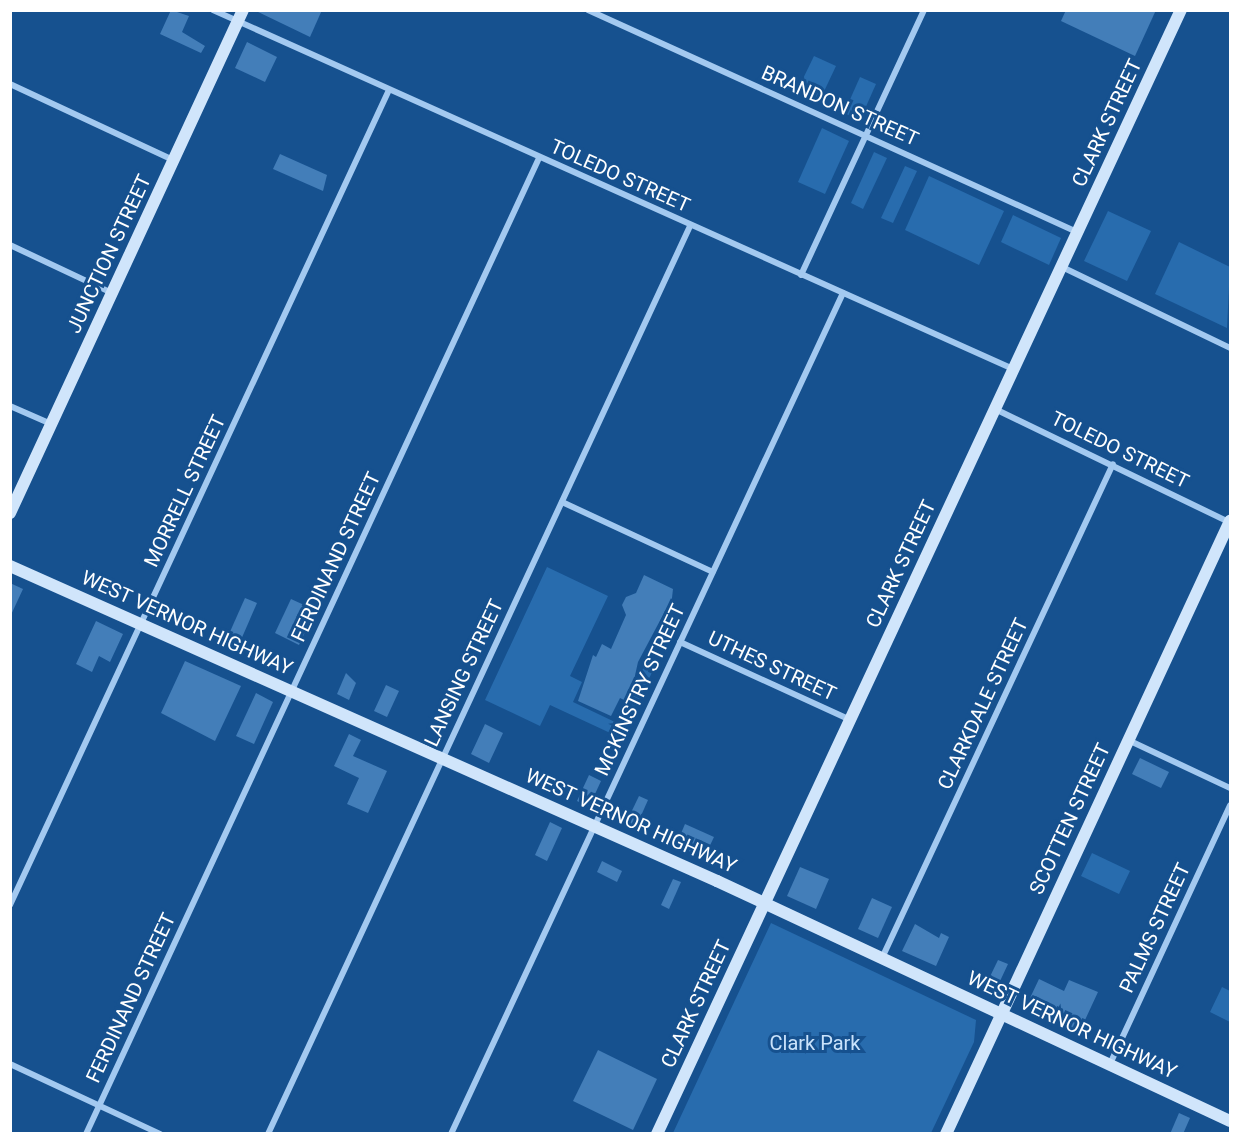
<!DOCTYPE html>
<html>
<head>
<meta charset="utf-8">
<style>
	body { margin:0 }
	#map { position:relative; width:1241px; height:1144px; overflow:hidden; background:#16518f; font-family:Roboto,sans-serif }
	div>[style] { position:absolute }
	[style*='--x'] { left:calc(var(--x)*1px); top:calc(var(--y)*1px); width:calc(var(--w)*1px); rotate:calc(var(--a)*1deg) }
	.green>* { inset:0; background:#286cae }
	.building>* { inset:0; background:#437eb9 }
	.street>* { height:6px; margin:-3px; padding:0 3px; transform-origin:3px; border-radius:3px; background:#a3c9f0 }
	.secondary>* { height:12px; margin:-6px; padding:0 6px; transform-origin:6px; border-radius:6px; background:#d0e5fb }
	span { translate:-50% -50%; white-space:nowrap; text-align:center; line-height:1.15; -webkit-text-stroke:6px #16518f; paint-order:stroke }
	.street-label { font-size:20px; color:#fff }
	.park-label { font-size:20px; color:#c9e2fb }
	.frame { position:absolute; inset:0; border:12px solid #fff; pointer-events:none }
</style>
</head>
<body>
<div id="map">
	<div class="green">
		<div style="clip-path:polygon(814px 56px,836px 66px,819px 102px,797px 91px)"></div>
		<div style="clip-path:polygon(860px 77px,876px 84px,860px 120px,844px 113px)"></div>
		<div style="clip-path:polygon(822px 128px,849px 141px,825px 194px,798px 182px)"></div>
		<div style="clip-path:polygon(874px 152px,887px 158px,863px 209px,851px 203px)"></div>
		<div style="clip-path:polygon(905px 166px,917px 171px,893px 223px,881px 218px)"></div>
		<div style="clip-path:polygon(929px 176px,1004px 211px,979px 265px,905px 230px)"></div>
		<div style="clip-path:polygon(1108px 211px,1151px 231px,1127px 281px,1084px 261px)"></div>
		<div style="clip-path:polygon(1013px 215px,1061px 238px,1049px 265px,1001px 242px)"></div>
		<div style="clip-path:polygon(1179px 242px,1230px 267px,1227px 328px,1155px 294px)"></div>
		<div style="clip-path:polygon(547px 567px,608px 596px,570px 676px,582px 682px,573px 702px,617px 723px,646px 662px,655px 666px,621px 738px,550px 705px,540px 726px,485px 700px)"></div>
		<div style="clip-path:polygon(1092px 853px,1130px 871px,1119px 894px,1081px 876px)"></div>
		<div style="clip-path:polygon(771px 923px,976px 1020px,974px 1042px,931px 1133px,673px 1133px)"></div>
		<div style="clip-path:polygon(1222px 987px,1230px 991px,1230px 1022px,1210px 1012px)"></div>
	</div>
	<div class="building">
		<div style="clip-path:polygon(171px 10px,189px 16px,182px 32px,205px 46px,201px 53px,160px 34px)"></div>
		<div style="clip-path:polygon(254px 10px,322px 10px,310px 37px)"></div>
		<div style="clip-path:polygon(1066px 10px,1156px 10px,1135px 56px,1061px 21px)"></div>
		<div style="clip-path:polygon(247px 42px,277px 57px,265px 82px,235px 68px)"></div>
		<div style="clip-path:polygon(280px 154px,327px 175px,323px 191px,273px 169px)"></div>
		<div style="clip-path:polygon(644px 575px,673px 589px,672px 598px,638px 662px,632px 689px,624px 700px,620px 698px,611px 716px,578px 701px,593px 655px,596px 657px,602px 644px,611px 649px,626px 615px,622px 605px,626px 597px,636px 593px)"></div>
		<div style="clip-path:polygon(10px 583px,23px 589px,10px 617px)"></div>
		<div style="clip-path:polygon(245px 598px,257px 603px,237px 649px,225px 643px)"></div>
		<div style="clip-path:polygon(291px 599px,315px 610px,299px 645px,275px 633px)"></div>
		<div style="clip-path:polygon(96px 621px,123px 634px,110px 662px,99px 656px,92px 672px,76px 664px)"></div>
		<div style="clip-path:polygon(185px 661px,241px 686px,215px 741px,161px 713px)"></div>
		<div style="clip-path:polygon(346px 673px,356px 683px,349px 700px,337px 694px)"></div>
		<div style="clip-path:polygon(386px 685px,399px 691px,387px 717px,374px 711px)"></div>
		<div style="clip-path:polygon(256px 693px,273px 702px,254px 744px,236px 736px)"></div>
		<div style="clip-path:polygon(485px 724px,503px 733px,489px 763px,471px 754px)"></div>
		<div style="clip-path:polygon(349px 734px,361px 740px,353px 756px,387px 771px,368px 813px,347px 804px,359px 778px,334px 766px)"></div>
		<div style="clip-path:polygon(1140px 758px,1169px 772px,1161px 788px,1132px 774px)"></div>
		<div style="clip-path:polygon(589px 775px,601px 781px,589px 807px,577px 801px)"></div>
		<div style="clip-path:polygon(639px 796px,648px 800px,636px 827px,626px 823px)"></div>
		<div style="clip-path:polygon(550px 822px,562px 828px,547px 861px,535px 855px)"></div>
		<div style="clip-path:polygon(685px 824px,714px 837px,704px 858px,676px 845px)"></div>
		<div style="clip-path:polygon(602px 861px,622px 871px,617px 882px,597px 872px)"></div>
		<div style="clip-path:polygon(800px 867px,829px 879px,816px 909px,787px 896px)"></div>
		<div style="clip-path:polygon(673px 879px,681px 882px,669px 909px,661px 905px)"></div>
		<div style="clip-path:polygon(872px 898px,892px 907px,878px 938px,858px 929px)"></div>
		<div style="clip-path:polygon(915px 924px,939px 938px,941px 933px,949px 937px,936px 966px,902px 951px)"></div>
		<div style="clip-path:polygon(998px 960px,1008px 964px,994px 994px,984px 989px)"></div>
		<div style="clip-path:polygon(1039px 979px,1064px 991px,1069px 980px,1098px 992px,1079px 1033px,1041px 1016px,1043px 1011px,1033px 1006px,1030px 998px)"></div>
		<div style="clip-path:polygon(598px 1050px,657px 1079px,633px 1130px,573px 1101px)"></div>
		<div style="clip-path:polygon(1179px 1113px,1190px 1118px,1183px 1134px,1170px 1134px)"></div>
	</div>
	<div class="street">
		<div style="--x:213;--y:10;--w:877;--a:24.17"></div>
		<div style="--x:588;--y:10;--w:537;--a:24.42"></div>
		<div style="--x:10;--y:84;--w:180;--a:25"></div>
		<div style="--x:10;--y:245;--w:113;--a:25.2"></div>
		<div style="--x:1062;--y:267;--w:187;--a:25.7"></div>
		<div style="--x:801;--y:275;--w:292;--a:-65.1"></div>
		<div style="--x:10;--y:406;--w:45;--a:23.7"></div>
		<div style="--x:995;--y:409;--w:260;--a:25.8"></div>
		<div style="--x:562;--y:502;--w:166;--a:24.9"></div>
		<div style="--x:680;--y:642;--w:187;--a:24.6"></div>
		<div style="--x:1128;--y:740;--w:113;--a:25.2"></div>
		<div style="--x:10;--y:905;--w:899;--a:-65.06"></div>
		<div style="--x:882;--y:958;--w:545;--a:-64.94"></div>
		<div style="--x:10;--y:1064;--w:166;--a:25"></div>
		<div style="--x:1110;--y:1064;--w:285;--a:-65.1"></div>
		<div style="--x:86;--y:1134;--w:1076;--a:-65.1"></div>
		<div style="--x:268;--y:1134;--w:1001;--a:-65.07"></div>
		<div style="--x:451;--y:1134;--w:928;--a:-65.01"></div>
	</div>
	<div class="secondary">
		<div style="--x:10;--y:513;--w:554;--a:-65.15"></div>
		<div style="--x:10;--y:566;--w:774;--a:24.02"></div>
		<div style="--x:717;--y:881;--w:566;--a:25.07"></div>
		<div style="--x:657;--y:1134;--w:1240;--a:-65.01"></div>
		<div style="--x:946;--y:1134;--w:676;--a:-65.14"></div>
	</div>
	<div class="street-label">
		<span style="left:840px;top:106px;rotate:24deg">BRANDON STREET</span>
		<span style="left:1107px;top:123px;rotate:-65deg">CLARK STREET</span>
		<span style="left:620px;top:176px;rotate:24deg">TOLEDO STREET</span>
		<span style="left:109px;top:254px;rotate:-65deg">JUNCTION STREET</span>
		<span style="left:1120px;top:450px;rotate:26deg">TOLEDO STREET</span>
		<span style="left:185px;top:491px;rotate:-65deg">MORRELL STREET</span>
		<span style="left:336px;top:557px;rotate:-65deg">FERDINAND STREET</span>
		<span style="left:901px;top:564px;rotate:-65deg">CLARK STREET</span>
		<span style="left:187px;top:623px;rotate:24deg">WEST VERNOR HIGHWAY</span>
		<span style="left:772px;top:666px;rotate:25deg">UTHES STREET</span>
		<span style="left:464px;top:673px;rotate:-65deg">LANSING STREET</span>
		<span style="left:640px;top:690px;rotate:-65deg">MCKINSTRY STREET</span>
		<span style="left:983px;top:704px;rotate:-65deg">CLARKDALE STREET</span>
		<span style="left:1070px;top:819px;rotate:-65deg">SCOTTEN STREET</span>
		<span style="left:631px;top:821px;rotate:24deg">WEST VERNOR HIGHWAY</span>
		<span style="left:1155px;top:928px;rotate:-65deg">PALMS STREET</span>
		<span style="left:131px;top:998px;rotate:-65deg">FERDINAND STREET</span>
		<span style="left:696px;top:1004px;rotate:-65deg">CLARK STREET</span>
		<span style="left:1072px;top:1025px;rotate:25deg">WEST VERNOR HIGHWAY</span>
	</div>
	<div class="park-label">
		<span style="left:815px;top:1043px">Clark Park</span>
	</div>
	<div class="frame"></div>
</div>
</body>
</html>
